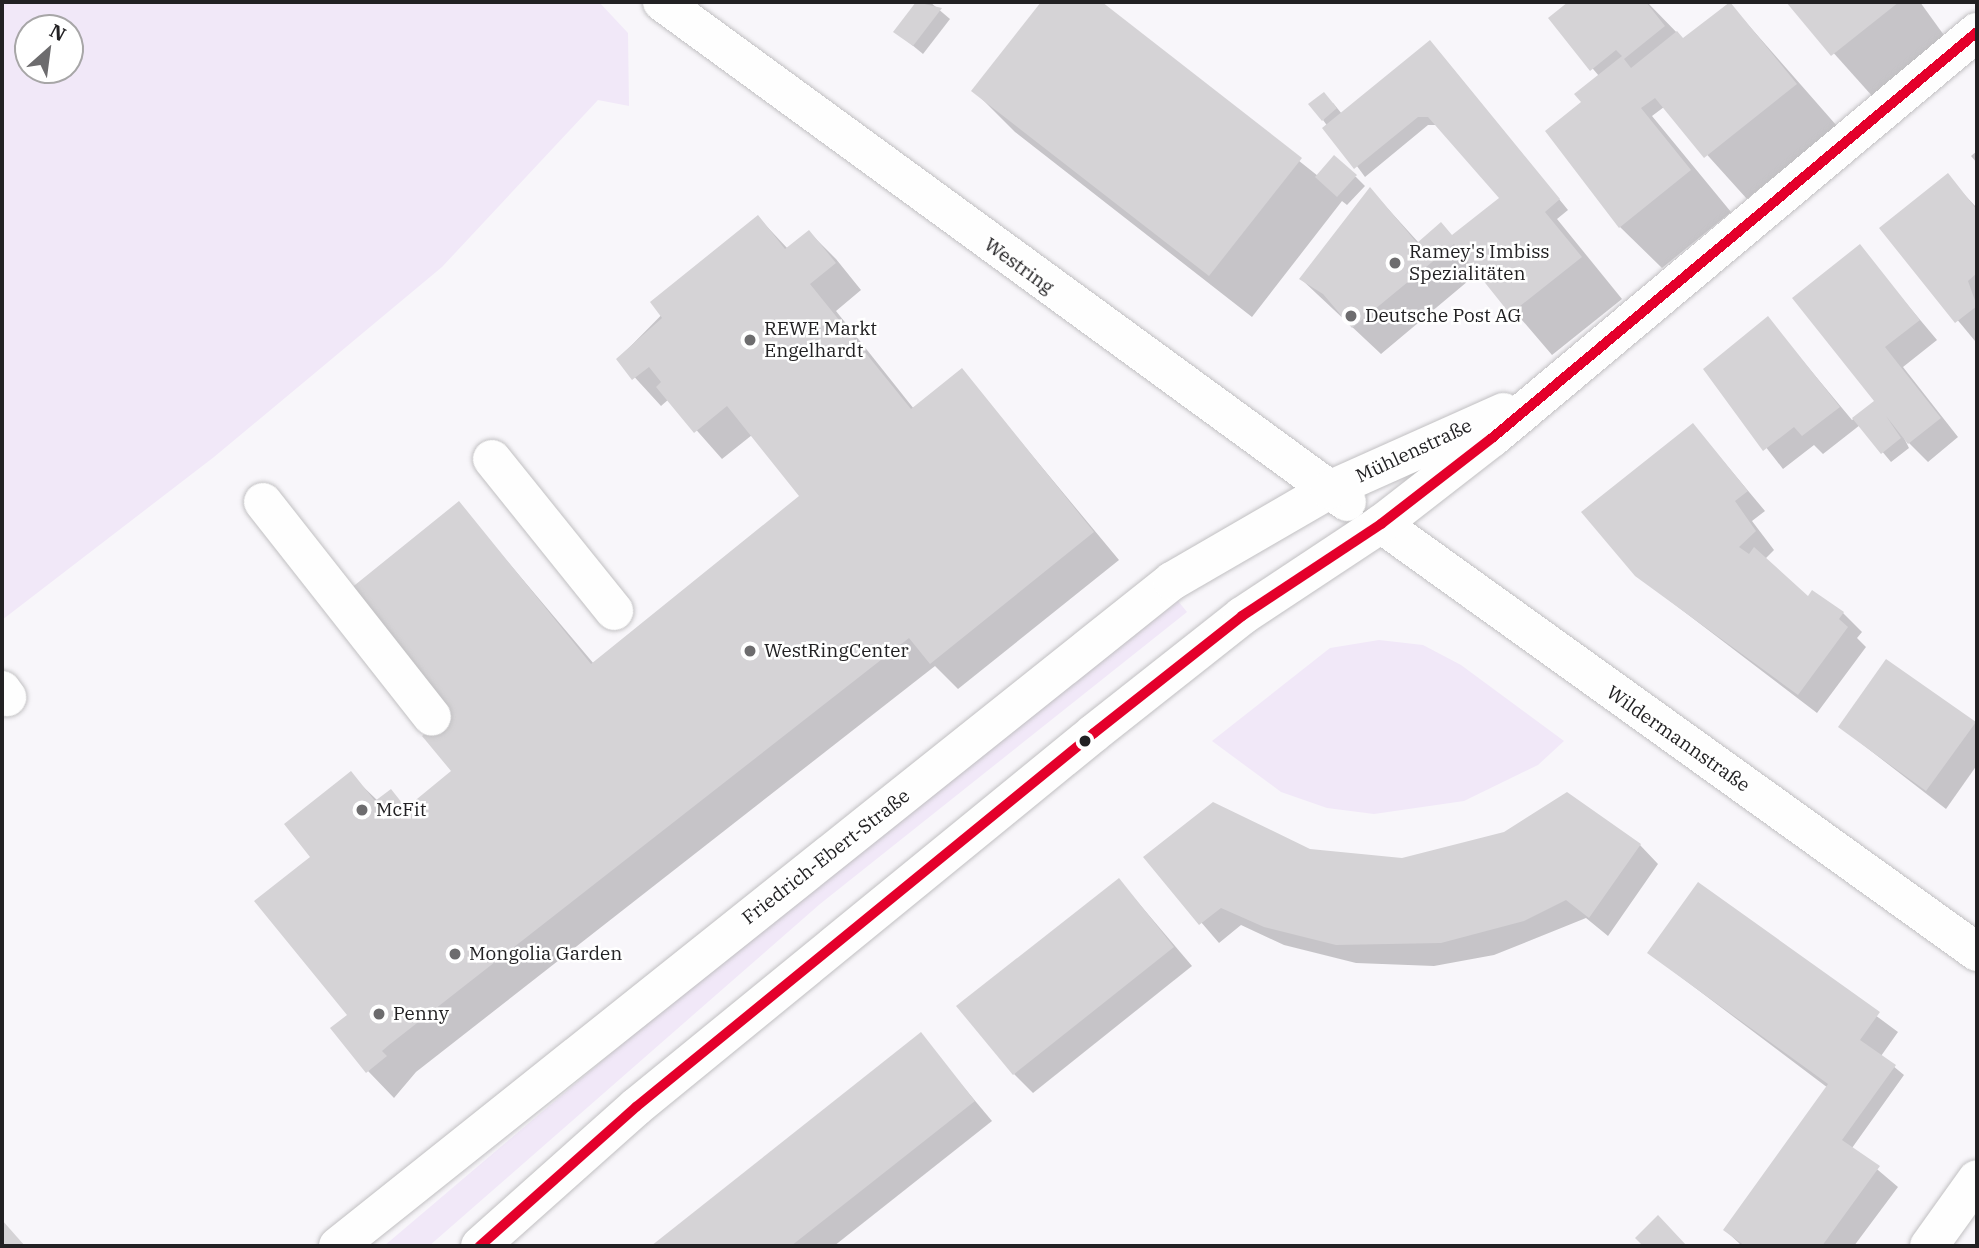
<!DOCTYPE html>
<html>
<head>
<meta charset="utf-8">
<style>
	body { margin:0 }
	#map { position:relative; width:1979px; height:1248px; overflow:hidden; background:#f8f6fa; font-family:"IBM Plex Serif",serif }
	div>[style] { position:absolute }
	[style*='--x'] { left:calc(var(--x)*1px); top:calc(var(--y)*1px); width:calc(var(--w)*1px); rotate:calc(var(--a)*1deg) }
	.green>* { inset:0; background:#f1e8f8 }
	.shadow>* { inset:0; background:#0003 }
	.building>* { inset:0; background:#d5d3d6 }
	.roads { filter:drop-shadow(0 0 2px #c1c0c2) drop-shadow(0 0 2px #c1c0c2) }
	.minor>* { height:38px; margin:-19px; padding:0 19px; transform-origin:19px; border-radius:19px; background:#fefefe }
	.major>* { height:38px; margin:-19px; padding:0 19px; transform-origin:19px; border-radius:19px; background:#fefefe }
	.bus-1>* { height:10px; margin:-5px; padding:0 5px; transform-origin:5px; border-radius:5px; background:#e4002b }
	.dots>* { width:19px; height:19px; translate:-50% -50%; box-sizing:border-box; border:4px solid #fff; border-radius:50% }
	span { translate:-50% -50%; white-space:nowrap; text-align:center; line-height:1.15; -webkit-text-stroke:5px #fff; paint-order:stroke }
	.poi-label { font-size:19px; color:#222123 }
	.left { translate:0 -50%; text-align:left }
	.street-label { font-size:19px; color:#222123 }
	.frame { position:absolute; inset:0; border:4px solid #222123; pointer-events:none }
	.north { position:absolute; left:14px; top:14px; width:70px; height:70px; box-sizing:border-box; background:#fff; border:2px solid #a7a6a7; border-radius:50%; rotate:28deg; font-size:19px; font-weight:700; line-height:28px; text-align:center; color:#222123 }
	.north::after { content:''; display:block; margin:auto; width:24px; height:32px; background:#6d6c6e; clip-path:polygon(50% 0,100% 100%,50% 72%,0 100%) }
</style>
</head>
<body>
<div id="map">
	<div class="green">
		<div style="clip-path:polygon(evenodd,2px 2px,599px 2px,628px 33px,629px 106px,598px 100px,442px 267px,214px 457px,2px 620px,2px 2px,28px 28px,70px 28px,70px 70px,28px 70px,28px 28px)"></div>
		<div style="clip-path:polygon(1178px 601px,1187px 612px,820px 904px,429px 1246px,384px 1246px,701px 977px)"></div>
		<div style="clip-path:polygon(1379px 640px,1423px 645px,1461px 665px,1564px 741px,1538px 765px,1464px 801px,1374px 814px,1327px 808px,1281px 792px,1212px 741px,1330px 648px)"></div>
	</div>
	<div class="shadow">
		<div style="clip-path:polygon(918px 2px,930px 2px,950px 19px,923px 54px,895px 31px)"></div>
		<div style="clip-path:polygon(1043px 2px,1099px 2px,1318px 176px,1356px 177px,1365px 186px,1347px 205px,1342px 201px,1252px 317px,1015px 132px,974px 91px)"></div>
		<div style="clip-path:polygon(1570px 2px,1582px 8px,1581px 2px,1647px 2px,1684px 40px,1729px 3px,1837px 126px,1747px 199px,1664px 107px,1652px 116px,1731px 212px,1662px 268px,1620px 227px,1584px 103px,1599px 76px,1550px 18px)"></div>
		<div style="clip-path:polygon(1788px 2px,1920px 2px,1946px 38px,1873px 97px)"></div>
		<div style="clip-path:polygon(1439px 52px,1568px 210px,1557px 219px,1622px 299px,1552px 355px,1480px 271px,1381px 354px,1301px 279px,1370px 189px,1419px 243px,1453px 236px,1501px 198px,1438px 125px,1428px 125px,1365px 177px,1323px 120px,1333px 103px,1342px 114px)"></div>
		<div style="clip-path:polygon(1977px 151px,1977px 163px,1971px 156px)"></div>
		<div style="clip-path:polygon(1947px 176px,1977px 208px,1975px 341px,1882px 229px)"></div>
		<div style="clip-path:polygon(758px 217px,788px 249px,809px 232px,836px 259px,861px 290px,836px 311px,914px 409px,962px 371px,1119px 560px,958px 689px,935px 666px,416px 1072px,394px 1098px,368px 1071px,312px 857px,350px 774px,378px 801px,390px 792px,407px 809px,454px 772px,459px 504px,594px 664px,802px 497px,752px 435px,722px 459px,669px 399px,661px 406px,618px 359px)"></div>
		<div style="clip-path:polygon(1859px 247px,1937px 340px,1903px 367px,1958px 437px,1928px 462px,1904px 438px,1909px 448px,1891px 462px,1860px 425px,1823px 454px,1814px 445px,1783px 469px,1705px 369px,1768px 319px,1852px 420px,1876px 401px)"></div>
		<div style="clip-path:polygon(1693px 425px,1765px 511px,1752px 521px,1774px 550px,1765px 559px,1808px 598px,1843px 613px,1862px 632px,1857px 638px,1866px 647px,1817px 713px,1636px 575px)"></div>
		<div style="clip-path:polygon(1975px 723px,1977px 765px,1946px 809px,1840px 727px)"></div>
		<div style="clip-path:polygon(1640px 845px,1658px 864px,1608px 936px,1586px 918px,1494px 955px,1434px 966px,1356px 963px,1284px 945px,1241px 925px,1219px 943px,1145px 857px,1309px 850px,1403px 860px)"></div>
		<div style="clip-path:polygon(1119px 880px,1192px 966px,1033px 1093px,1014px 1074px)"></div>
		<div style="clip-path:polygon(1698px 884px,1898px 1032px,1881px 1056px,1904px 1075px,1852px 1148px,1898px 1187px,1854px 1246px,1742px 1246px,1725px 1230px,1828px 1088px,1649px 953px)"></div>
		<div style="clip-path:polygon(920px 1035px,992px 1121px,834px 1246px,654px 1246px)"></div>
	</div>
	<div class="building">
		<div style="clip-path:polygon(916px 2px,942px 8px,913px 46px,893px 32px)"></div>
		<div style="clip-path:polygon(1041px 2px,1102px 2px,1302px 158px,1209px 276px,971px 91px)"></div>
		<div style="clip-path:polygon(1568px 2px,1646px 2px,1665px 26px,1624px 59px,1631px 68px,1677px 31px,1683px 38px,1730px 2px,1797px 84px,1704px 158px,1655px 98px,1641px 108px,1691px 170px,1619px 228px,1545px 131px,1581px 102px,1574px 94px,1622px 56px,1616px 50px,1590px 71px,1548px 18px)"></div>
		<div style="clip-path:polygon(1786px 2px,1899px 2px,1831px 56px)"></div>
		<div style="clip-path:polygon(1430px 40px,1560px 199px,1545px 212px,1582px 257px,1510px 314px,1454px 244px,1352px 328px,1323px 294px,1299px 279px,1370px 187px,1417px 243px,1441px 222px,1452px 235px,1499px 198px,1428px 117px,1418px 117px,1354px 169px,1322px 128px)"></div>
		<div style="clip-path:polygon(1324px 92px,1337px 108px,1322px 121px,1308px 104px)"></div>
		<div style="clip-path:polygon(1334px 155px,1357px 175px,1337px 197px,1315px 177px)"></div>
		<div style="clip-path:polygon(1948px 173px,1977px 210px,1977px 273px,1968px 281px,1977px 306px,1955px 323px,1879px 228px)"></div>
		<div style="clip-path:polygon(758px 215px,785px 249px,809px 230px,836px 263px,810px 284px,911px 409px,962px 368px,1094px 532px,930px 664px,909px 638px,389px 1045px,382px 1051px,387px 1056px,366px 1073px,330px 1028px,347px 1015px,254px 901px,310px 857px,284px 824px,351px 771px,375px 801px,391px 789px,406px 808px,451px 771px,422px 736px,450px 713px,350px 589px,459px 501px,591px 664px,799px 496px,727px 406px,694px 433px,656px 387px,661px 382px,649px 367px,632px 380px,616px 359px,662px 318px,650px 302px)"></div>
		<div style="clip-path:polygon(1860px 244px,1920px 320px,1885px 347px,1941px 418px,1908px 444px,1886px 416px,1901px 438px,1881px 454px,1852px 418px,1874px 401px,1792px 298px)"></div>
		<div style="clip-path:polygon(1768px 316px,1840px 407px,1802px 436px,1794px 427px,1763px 451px,1703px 369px)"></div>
		<div style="clip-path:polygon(1693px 423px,1748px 491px,1735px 501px,1756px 531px,1739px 547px,1749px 554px,1754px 547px,1808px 596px,1812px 590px,1844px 612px,1839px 619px,1848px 627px,1798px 695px,1635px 576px,1581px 512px)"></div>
		<div style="clip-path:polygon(1886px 659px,1976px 722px,1926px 791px,1838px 727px)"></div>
		<div style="clip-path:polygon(1567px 792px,1641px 844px,1589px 918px,1566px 900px,1524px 921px,1441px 943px,1336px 945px,1264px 927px,1221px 908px,1199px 925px,1143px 857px,1213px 802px,1310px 849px,1402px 858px,1504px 832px)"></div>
		<div style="clip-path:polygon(1119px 878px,1174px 947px,1013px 1075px,956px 1006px)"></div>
		<div style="clip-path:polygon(1698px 882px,1880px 1012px,1860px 1040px,1896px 1065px,1842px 1140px,1880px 1166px,1822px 1246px,1745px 1246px,1723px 1230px,1828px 1084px,1647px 953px)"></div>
		<div style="clip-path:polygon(921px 1032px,975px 1101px,866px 1187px,791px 1246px,651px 1246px)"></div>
		<div style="clip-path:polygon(1658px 1215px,1687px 1246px,1643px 1246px,1635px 1238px)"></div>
		<div style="clip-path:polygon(2px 1220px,25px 1246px,2px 1246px)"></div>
	</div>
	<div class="roads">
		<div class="minor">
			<div style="--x:492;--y:459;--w:195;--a:51.2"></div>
			<div style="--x:263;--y:502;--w:273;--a:51.8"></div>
			<div style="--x:1381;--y:524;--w:734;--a:35.68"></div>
			<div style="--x:2;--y:690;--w:9;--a:54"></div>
			<div style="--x:1929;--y:1246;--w:82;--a:-54.4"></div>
		</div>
		<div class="major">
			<div style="--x:662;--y:2;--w:848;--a:36.13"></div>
			<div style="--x:338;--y:1246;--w:1067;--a:-38.57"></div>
			<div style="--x:1172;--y:581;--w:181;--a:-30.1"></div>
			<div style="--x:1329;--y:490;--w:191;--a:-24.1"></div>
			<div style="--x:480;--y:1246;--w:209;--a:-41.7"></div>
			<div style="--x:636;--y:1107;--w:591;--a:-39.23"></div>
			<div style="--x:1094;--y:733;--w:189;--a:-38.3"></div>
			<div style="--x:1242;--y:616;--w:167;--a:-33.5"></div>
			<div style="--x:1381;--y:524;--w:140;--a:-37.8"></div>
			<div style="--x:1492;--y:438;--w:633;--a:-39.93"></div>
		</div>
	</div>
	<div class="bus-1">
		<div style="--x:480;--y:1246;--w:209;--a:-41.7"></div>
		<div style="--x:636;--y:1107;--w:591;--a:-39.23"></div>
		<div style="--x:1094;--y:733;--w:189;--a:-38.3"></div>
		<div style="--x:1242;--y:616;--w:167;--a:-33.5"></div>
		<div style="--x:1381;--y:524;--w:140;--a:-37.8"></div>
		<div style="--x:1492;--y:438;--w:633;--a:-39.93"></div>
	</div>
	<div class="dots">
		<div style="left:1395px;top:263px;background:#6d6c6e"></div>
		<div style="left:1351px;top:316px;background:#6d6c6e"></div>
		<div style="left:750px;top:340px;background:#6d6c6e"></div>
		<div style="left:750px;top:651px;background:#6d6c6e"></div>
		<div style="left:1085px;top:741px;background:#222123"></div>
		<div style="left:362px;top:810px;background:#6d6c6e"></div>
		<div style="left:455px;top:954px;background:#6d6c6e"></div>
		<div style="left:379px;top:1014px;background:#6d6c6e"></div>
	</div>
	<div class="poi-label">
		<span class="left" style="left:1409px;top:263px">Ramey's Imbiss<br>Spezialitäten</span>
		<span class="left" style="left:1365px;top:316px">Deutsche Post AG</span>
		<span class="left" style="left:764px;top:340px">REWE Markt<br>Engelhardt</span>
		<span class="left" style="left:764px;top:651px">WestRingCenter</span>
		<span class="left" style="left:376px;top:810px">McFit</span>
		<span class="left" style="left:469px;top:954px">Mongolia Garden</span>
		<span class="left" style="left:393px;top:1014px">Penny</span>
	</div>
	<div class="street-label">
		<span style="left:1019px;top:266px;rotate:36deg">Westring</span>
		<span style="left:1414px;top:451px;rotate:-25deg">Mühlenstraße</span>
		<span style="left:1678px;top:739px;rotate:35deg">Wildermannstraße</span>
		<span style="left:826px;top:857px;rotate:-38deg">Friedrich-Ebert-Straße</span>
	</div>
	<div class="frame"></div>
	<div class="north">N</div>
</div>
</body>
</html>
